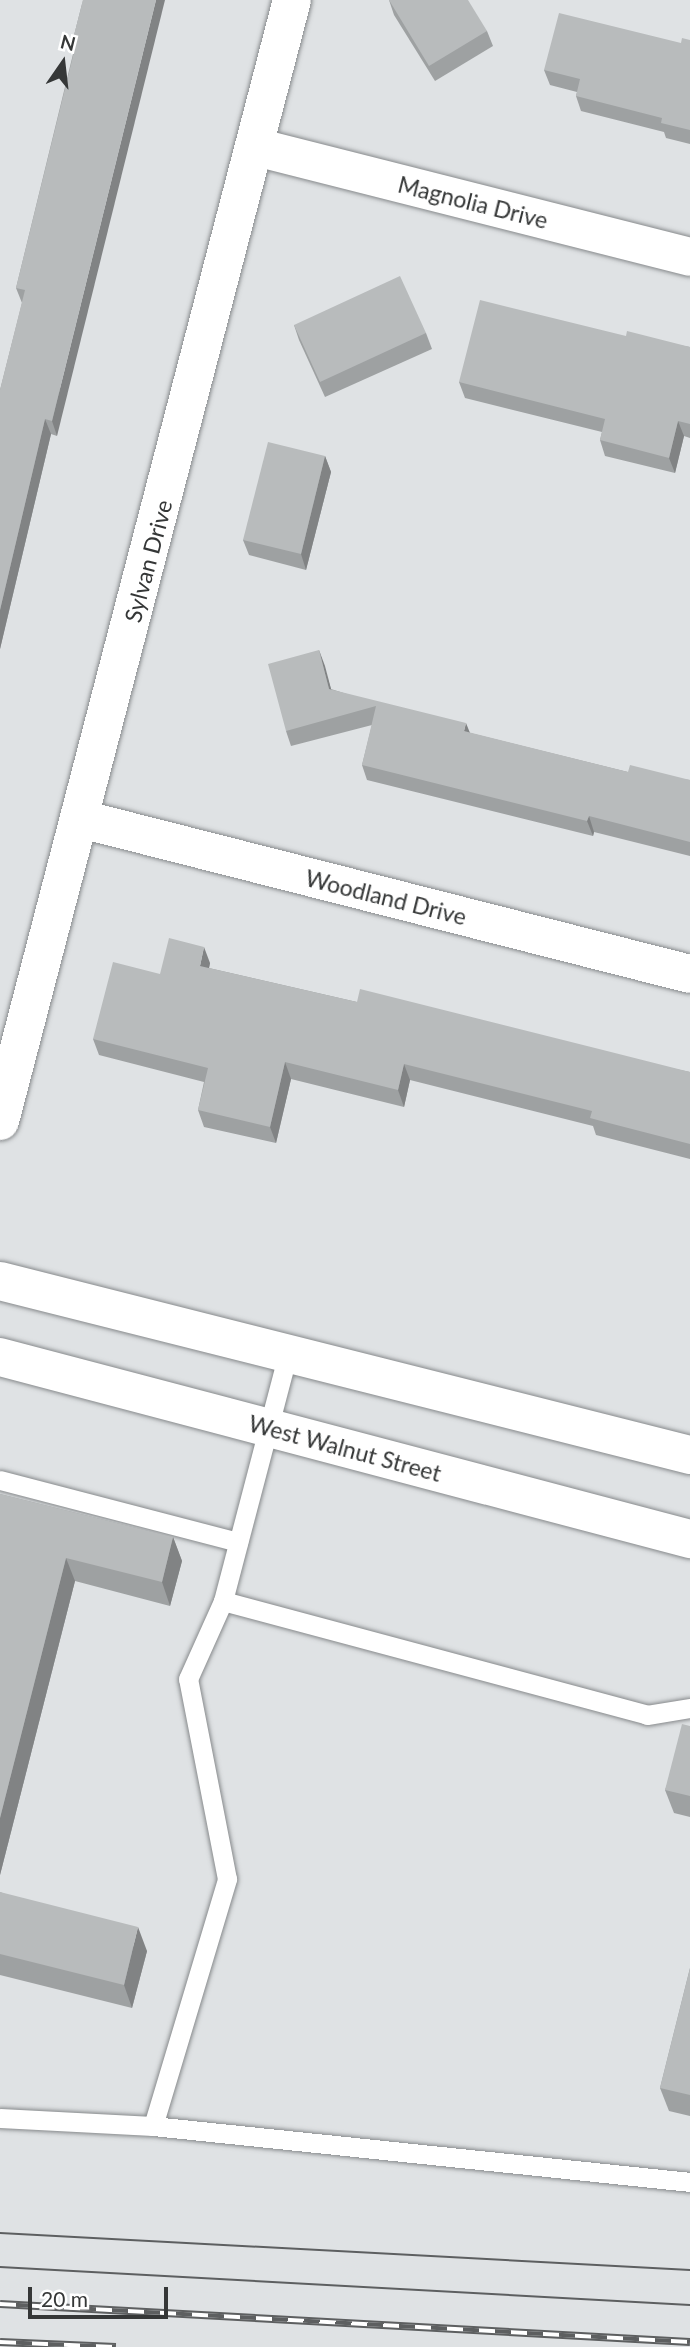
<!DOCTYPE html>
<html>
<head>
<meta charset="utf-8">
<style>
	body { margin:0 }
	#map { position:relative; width:690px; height:2347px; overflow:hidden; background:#dfe2e4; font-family:Lato,sans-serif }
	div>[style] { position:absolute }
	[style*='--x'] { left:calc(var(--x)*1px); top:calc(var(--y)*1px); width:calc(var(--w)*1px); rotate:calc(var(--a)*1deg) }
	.roads { filter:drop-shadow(0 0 2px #878a8c) drop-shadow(0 0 2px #878a8c) }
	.service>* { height:19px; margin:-9.5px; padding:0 9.5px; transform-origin:9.5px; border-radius:9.5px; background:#fff }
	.minor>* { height:38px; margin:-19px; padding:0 19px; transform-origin:19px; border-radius:19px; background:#fff }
	.tertiary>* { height:38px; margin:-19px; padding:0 19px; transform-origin:19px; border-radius:19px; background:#fff }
	.secondary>* { height:38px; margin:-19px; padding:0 19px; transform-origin:19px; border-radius:19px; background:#fff }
	.tram>* { height:2px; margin:-1px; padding:0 1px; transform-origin:1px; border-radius:1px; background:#5d5f60 }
	.rail>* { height:8px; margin-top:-4px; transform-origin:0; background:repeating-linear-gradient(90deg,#fff 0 16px,#5d5f60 0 32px); box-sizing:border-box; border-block:2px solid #5d5f60 }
	.wall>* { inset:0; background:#9ea1a2 }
	.shaded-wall>* { inset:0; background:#818384 }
	.building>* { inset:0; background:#b8bbbc }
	span { translate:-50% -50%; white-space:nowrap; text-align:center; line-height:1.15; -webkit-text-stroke:6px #fff; paint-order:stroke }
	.street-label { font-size:23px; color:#353737 }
	.north { position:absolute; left:28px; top:28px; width:70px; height:70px; -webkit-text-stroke:5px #fff; paint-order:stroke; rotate:14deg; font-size:19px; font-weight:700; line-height:28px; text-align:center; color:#353737 }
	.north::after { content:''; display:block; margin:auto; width:24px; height:32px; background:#353737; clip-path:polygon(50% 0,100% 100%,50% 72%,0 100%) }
	.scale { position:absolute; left:28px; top:2287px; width:140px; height:32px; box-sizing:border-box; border:4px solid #353737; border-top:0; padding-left:9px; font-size:21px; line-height:24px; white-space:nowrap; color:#353737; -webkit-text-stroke:5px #fff; paint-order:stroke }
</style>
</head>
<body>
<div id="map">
	<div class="roads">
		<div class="service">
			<div style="--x:288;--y:1353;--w:256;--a:104.7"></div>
			<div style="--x:223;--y:1601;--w:439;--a:15"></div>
			<div style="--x:647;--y:1715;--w:44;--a:-9.2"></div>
			<div style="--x:0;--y:1480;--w:246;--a:14.6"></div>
			<div style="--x:0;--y:2118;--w:153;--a:3"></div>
			<div style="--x:153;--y:2126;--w:258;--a:-73.3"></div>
			<div style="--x:227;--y:1879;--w:204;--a:-101"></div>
			<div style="--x:188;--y:1679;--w:85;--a:-65.8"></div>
			<div style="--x:153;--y:2126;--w:540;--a:5.95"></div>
		</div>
		<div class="minor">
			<div style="--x:256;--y:147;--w:448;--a:14.2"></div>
			<div style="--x:81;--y:819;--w:628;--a:14.28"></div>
		</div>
		<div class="tertiary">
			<div style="--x:0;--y:1121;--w:1158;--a:-75.4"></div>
		</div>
		<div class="secondary">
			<div style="--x:0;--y:1281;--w:712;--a:14.15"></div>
			<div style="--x:0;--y:1357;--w:714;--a:14.78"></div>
		</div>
	</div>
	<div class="tram">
		<div style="--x:0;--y:2233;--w:691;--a:3.07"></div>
		<div style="--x:0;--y:2267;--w:691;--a:3.15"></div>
	</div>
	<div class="rail">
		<div style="--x:0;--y:2304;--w:691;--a:3.15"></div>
		<div style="--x:0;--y:2342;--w:116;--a:2.5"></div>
	</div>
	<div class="wall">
		<div style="clip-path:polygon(83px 0,57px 436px,51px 434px,0 649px,0 390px,22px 303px,16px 288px,73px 54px,71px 47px)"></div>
		<div style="clip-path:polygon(389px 0,487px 31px,493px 46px,435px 81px,394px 15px)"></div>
		<div style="clip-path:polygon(690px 40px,690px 144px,666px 138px,664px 132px,581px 111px,576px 96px,577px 92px,550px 85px,544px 70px,681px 43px)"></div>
		<div style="clip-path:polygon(294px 325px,426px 333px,432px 349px,325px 397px,299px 340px)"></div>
		<div style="clip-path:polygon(626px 336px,690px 347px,690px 438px,684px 436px,675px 473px,605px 456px,600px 440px,602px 432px,465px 398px,459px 382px)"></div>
		<div style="clip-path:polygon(325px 456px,331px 472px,306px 570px,249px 555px,243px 540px)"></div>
		<div style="clip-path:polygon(319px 650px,331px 689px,470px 733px,628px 772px,690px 780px,690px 856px,594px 832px,593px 836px,367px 780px,362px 765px,372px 725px,291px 746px,286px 731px)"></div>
		<div style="clip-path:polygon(210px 963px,209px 968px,357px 1002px,690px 1072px,690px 1159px,596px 1135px,593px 1126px,410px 1080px,404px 1107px,291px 1079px,276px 1143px,204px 1127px,198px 1110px,204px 1082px,99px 1055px,93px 1039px,160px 974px)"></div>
		<div style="clip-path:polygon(0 1494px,173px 1537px,182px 1561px,170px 1606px,75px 1581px,0 1875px)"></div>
		<div style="clip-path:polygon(690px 1726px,690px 1817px,674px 1813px,665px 1790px)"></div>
		<div style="clip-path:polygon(0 1892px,147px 1951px,132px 2008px,0 1975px)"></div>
		<div style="clip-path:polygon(690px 1968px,690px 2116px,669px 2111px,660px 2088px)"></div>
	</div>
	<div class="shaded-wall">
		<div style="clip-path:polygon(156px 0,165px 0,57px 436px,52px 421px)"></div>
		<div style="clip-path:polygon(45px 419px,51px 434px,0 649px,0 610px)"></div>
		<div style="clip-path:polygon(678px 421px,684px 436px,675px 473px,669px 458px)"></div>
		<div style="clip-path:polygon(325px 456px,331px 472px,306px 570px,301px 554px)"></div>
		<div style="clip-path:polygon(319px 650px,325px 666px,335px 704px,329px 689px)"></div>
		<div style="clip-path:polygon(466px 723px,472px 738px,464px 731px)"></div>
		<div style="clip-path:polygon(589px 816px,594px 832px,593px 836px,587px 821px)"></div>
		<div style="clip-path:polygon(204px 947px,210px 963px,206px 982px,200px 966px)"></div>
		<div style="clip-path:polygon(285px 1062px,291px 1079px,276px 1143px,270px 1127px)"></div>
		<div style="clip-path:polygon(404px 1064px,410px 1080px,404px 1107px,398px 1090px)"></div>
		<div style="clip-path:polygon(173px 1537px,182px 1561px,170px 1606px,162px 1582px)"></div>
		<div style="clip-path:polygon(66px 1558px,75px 1581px,0 1875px,0 1818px)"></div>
		<div style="clip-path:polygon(138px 1927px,147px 1951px,132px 2008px,124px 1985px)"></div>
	</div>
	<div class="building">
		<div style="clip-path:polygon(83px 0,156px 0,52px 421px,45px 419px,0 610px,0 390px,25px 290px,16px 288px,75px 48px,71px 47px)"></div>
		<div style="clip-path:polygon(389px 0,468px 0,487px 31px,429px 66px)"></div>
		<div style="clip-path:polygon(559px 13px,681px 43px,682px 38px,690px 40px,690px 130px,661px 123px,662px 118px,576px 96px,580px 79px,544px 70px)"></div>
		<div style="clip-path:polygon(400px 276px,426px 333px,320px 382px,294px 325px)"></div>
		<div style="clip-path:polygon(480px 300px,626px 336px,627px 331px,690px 347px,690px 424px,678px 421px,669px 458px,600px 440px,605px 419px,459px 382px)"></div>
		<div style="clip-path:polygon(268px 442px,325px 456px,301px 554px,243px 540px)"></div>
		<div style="clip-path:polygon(319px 650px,329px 689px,466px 723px,464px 731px,628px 772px,630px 765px,690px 780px,690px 842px,589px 816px,587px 821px,362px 765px,376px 706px,286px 731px,268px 664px)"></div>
		<div style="clip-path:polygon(169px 938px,204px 947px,200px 966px,357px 1002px,360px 989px,690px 1072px,690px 1144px,590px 1118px,592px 1111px,404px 1064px,398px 1090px,285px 1062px,270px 1127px,198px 1110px,208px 1068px,93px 1039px,113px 962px,160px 974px)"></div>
		<div style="clip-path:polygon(0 1494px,173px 1537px,162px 1582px,66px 1558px,0 1818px)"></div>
		<div style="clip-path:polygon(682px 1724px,690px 1726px,690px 1796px,665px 1790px)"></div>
		<div style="clip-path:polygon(0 1892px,138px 1927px,124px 1985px,0 1954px)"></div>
		<div style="clip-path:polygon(690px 1968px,690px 2095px,660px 2088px)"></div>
	</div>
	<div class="street-label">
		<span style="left:473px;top:202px;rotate:14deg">Magnolia Drive</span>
		<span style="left:148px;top:561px;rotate:-75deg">Sylvan Drive</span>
		<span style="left:386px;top:897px;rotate:14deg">Woodland Drive</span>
		<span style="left:345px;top:1448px;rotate:15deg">West Walnut Street</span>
	</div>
	<div class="north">N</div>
	<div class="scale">20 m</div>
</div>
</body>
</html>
